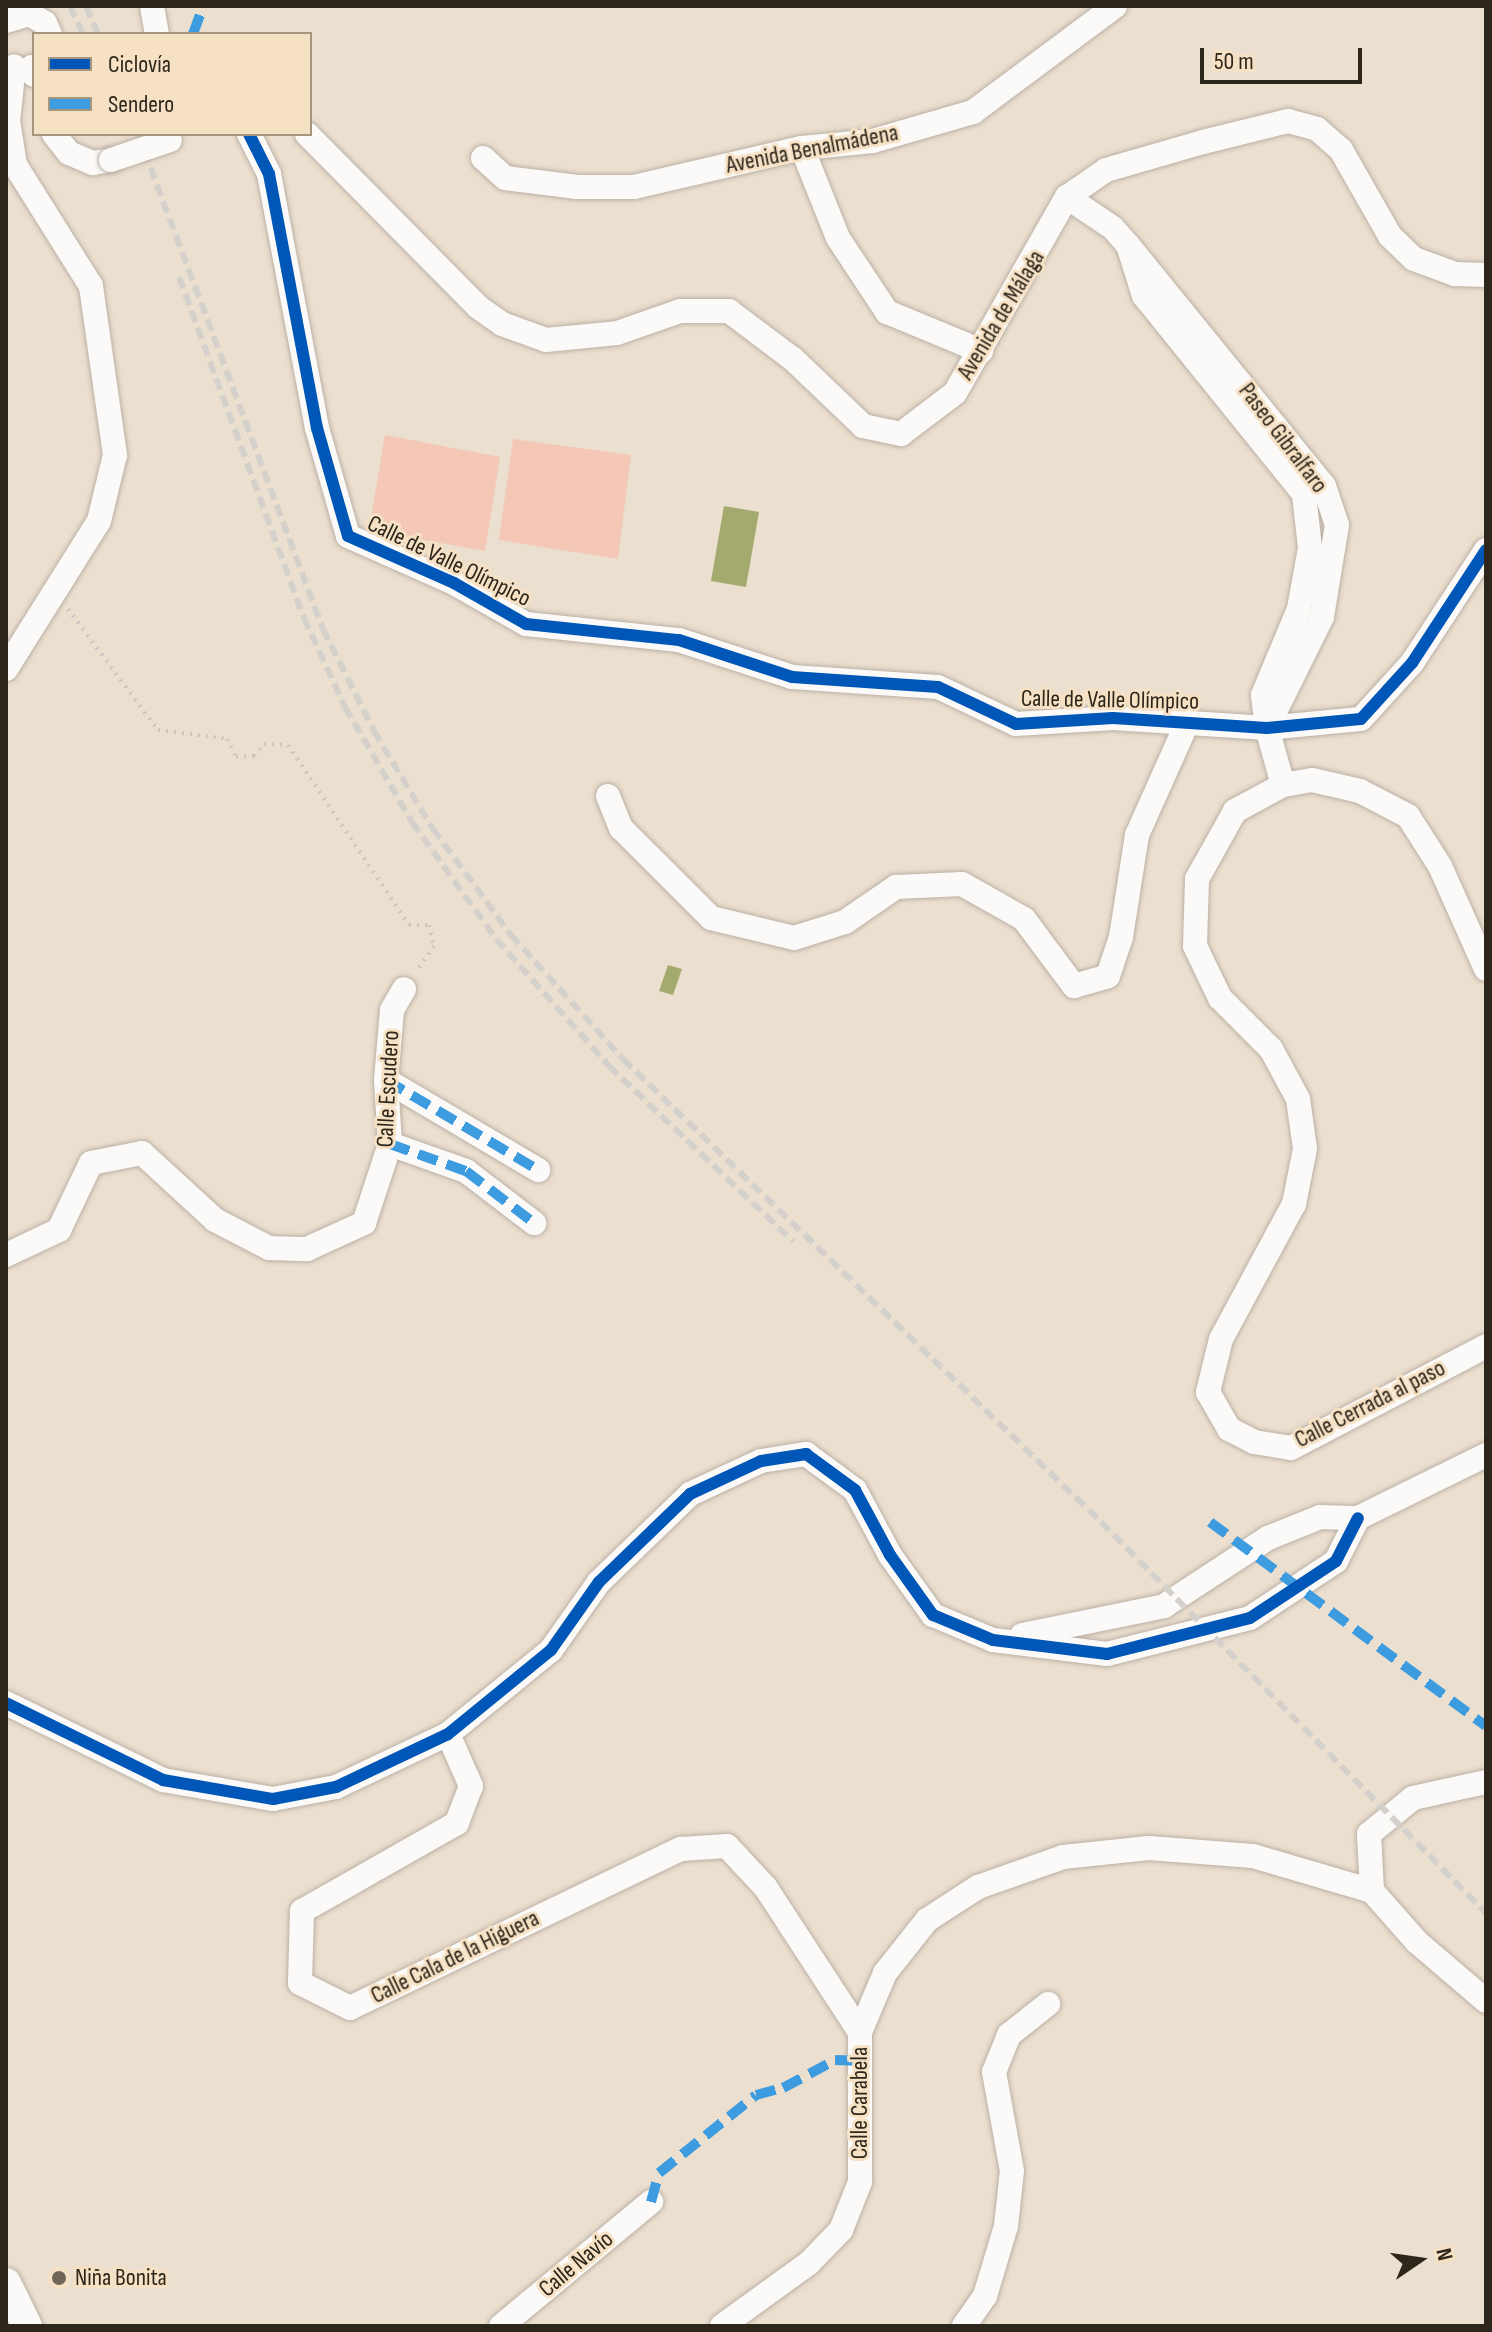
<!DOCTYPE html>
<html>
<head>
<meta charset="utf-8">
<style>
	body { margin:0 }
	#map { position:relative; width:1492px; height:2332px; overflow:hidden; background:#ebdfcf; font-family:"Sofia Sans Condensed",sans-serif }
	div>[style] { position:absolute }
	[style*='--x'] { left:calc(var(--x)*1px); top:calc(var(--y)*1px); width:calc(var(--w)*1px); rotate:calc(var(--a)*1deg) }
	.green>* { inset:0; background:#f4c7b6 }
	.water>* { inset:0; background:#a4aa6e }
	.path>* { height:4px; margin-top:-2px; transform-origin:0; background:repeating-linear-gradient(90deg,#c9c6c0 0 2px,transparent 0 8px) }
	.roads { filter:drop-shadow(0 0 2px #bbb1a5) drop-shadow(0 0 2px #bbb1a5) }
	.minor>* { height:24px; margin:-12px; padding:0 12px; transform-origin:12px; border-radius:12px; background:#fcfaf8 }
	.major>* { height:30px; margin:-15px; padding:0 15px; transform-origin:15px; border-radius:15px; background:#fcfaf8 }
	.rail>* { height:6px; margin-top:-3px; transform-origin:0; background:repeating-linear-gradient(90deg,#d4d1cc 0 12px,transparent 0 18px) }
	.bridges { filter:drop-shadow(0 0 2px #bbb1a5) drop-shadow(0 0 2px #bbb1a5) }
	.minor-bridge>* { height:24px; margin:-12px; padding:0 12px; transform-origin:12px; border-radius:12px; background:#fcfaf8 }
	.quiet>* { height:10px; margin-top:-5px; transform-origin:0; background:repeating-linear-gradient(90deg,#3d9cdf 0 20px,transparent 0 30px) }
	.cycleway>* { height:12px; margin:-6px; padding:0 6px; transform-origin:6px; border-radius:6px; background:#0057b8 }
	.dots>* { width:22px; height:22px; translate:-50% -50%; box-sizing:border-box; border:4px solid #f6e1c4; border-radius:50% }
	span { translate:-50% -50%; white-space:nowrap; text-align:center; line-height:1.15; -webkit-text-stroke:6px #f6e1c4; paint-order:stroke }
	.street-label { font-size:24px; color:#2d261b }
	.poi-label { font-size:24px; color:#2d261b }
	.left { translate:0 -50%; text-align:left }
	.frame { position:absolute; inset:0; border:8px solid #2d261b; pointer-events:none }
	.legend { position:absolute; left:32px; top:32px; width:280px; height:104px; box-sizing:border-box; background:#f6e1c4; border:2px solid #a69680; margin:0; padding:10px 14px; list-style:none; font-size:24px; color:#2d261b }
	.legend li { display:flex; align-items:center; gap:16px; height:40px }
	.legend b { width:40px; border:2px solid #a69680 }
	.north { position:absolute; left:1380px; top:2220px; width:80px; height:80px; -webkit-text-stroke:6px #f6e1c4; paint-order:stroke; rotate:77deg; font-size:22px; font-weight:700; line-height:32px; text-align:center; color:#2d261b }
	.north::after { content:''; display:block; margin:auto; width:28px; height:36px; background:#2d261b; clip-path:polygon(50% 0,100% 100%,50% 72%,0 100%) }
	.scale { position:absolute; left:1200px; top:48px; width:162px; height:36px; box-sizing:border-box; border:4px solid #2d261b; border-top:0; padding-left:10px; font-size:24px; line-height:28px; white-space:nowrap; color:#2d261b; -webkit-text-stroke:6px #f6e1c4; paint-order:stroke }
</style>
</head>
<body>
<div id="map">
	<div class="green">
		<div style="clip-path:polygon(385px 435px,500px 457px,485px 551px,369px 530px)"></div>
		<div style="clip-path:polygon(513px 439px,631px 455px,618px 559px,499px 540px)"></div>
	</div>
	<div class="water">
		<div style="clip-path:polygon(724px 506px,759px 512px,746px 587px,711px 581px)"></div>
		<div style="clip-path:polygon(668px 965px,682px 969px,673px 995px,659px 991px)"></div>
	</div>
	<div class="path">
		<div style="--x:68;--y:609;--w:151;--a:53.4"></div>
		<div style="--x:158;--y:730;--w:70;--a:7.4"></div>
		<div style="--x:227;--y:739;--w:20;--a:63"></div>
		<div style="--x:236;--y:757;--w:18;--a:-3"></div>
		<div style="--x:254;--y:756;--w:16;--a:-50"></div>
		<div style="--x:264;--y:744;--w:24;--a:2"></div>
		<div style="--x:288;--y:745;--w:217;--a:56.1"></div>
		<div style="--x:409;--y:925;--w:20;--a:0"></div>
		<div style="--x:429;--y:925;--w:22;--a:77"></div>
		<div style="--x:434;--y:946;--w:30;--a:124"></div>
	</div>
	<div class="roads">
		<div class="minor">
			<div style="--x:152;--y:6;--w:28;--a:80"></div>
			<div style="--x:6;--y:21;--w:24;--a:-17"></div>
			<div style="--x:29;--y:14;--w:18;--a:29"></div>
			<div style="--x:45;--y:23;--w:12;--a:66"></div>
			<div style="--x:32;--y:67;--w:8;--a:76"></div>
			<div style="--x:54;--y:134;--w:24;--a:52"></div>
			<div style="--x:69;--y:153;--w:26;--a:23"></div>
			<div style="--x:93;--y:163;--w:18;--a:-9"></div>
			<div style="--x:249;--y:134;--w:45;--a:63.4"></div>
			<div style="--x:269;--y:174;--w:258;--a:79.3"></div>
			<div style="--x:317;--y:428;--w:112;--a:74"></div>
			<div style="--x:348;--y:536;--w:116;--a:23.9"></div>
			<div style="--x:454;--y:583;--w:83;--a:29.7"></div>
			<div style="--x:526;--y:624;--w:154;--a:6"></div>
			<div style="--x:679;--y:640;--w:119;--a:18.1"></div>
			<div style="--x:792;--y:677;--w:146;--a:3.9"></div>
			<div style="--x:938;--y:687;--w:86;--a:25.4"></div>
			<div style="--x:1016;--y:724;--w:97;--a:-3.5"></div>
			<div style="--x:1113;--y:718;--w:154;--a:3.7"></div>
			<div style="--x:1267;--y:728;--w:94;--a:-5.5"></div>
			<div style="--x:1361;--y:719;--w:76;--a:-47.7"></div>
			<div style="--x:1412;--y:663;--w:135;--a:-56.8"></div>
			<div style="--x:307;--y:134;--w:243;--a:45.3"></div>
			<div style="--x:478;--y:307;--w:29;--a:35"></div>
			<div style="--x:502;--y:324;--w:47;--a:20"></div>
			<div style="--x:546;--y:340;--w:71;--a:-5.6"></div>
			<div style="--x:617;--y:333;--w:67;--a:-19.2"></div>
			<div style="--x:680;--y:311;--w:49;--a:0"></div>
			<div style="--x:729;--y:311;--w:80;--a:36.9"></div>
			<div style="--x:793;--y:359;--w:97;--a:43.7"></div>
			<div style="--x:863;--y:426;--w:39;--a:12"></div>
			<div style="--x:901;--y:434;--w:68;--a:-37.2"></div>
			<div style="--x:955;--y:393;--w:226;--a:-60.3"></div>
			<div style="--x:1067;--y:197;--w:47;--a:-34.7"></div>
			<div style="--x:1106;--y:170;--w:101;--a:-16.1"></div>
			<div style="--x:1203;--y:142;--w:88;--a:-13.9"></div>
			<div style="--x:1288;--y:121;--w:30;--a:15"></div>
			<div style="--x:1317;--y:129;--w:32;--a:41"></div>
			<div style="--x:1341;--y:150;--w:99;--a:60.3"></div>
			<div style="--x:1390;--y:236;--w:33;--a:44"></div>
			<div style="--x:1414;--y:259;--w:44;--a:20.1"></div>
			<div style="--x:1455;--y:274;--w:31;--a:2"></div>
			<div style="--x:802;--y:148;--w:97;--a:68.2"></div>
			<div style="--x:838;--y:238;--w:89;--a:56.5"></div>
			<div style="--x:887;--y:312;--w:102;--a:22.5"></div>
			<div style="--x:483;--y:158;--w:30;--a:42"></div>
			<div style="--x:505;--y:178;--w:73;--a:7.1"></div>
			<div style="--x:577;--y:187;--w:57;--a:0"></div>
			<div style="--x:634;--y:187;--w:172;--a:-13.1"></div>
			<div style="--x:802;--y:148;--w:71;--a:-5.6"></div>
			<div style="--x:873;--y:141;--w:104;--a:-16.2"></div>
			<div style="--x:973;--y:112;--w:177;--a:-36.7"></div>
			<div style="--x:1067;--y:197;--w:55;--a:34"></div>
			<div style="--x:1113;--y:228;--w:23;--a:49"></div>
			<div style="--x:1128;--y:245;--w:311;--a:50.9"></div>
			<div style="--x:1324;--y:486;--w:41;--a:71.6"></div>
			<div style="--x:1337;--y:525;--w:93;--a:99.3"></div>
			<div style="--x:1322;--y:617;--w:124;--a:116.4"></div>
			<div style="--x:1267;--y:728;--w:33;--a:-97"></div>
			<div style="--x:1263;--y:695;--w:93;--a:-67.3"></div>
			<div style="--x:1299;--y:609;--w:62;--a:-79.8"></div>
			<div style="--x:1310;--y:548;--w:54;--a:-96.3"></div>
			<div style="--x:1304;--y:494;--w:255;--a:-128.9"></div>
			<div style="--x:1144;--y:296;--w:53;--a:-107.4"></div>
			<div style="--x:6;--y:669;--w:175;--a:-57.9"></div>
			<div style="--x:99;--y:521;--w:68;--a:-76.4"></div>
			<div style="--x:115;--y:455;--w:171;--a:-98.1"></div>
			<div style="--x:91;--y:286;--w:143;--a:-122.1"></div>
			<div style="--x:15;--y:165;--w:45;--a:-99"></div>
			<div style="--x:8;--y:121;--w:55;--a:-83.8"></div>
			<div style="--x:1267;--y:728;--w:59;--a:74.3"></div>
			<div style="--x:608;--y:796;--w:35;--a:68"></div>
			<div style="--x:621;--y:828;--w:127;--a:45"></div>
			<div style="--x:711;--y:918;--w:85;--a:13.5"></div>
			<div style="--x:794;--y:938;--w:53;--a:-17.4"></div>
			<div style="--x:845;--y:922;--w:62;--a:-34.5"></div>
			<div style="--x:896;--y:887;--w:66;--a:-2.6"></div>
			<div style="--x:962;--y:884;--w:71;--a:29.4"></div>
			<div style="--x:1024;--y:919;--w:84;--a:53.3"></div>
			<div style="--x:1074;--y:986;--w:35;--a:-16"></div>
			<div style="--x:1108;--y:976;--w:41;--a:-71.6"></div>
			<div style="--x:1121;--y:937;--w:103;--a:-81.1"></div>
			<div style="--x:1137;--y:835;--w:125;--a:-65.9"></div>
			<div style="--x:1486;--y:969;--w:113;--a:-114.1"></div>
			<div style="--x:1440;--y:866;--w:59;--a:-122.6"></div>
			<div style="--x:1408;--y:816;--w:54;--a:-152.5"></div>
			<div style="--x:1360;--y:791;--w:49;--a:-167.1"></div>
			<div style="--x:1312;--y:780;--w:29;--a:170"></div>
			<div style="--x:1283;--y:785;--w:55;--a:151.6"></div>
			<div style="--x:1235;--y:811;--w:78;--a:119.2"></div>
			<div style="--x:1197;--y:879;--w:67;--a:91.7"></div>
			<div style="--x:1195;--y:946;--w:58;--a:64.3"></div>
			<div style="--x:1220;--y:998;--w:72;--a:45"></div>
			<div style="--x:1271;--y:1049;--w:57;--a:61.6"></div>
			<div style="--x:1298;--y:1099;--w:50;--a:82"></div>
			<div style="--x:1305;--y:1149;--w:56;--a:101.3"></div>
			<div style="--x:1294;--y:1204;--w:153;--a:118.4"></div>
			<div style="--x:1221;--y:1339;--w:55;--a:103.8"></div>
			<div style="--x:1208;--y:1392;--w:43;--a:60.4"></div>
			<div style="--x:1229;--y:1429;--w:28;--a:27"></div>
			<div style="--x:1254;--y:1442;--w:37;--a:9"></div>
			<div style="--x:1291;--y:1448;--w:220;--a:-27.6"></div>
			<div style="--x:386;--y:1080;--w:177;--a:30.6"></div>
			<div style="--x:390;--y:1144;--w:81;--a:19.6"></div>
			<div style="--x:466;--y:1171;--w:86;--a:37.4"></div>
			<div style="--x:6;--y:1255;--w:59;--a:-25.3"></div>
			<div style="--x:59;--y:1230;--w:74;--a:-64.5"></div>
			<div style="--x:91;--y:1163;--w:52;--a:-11.1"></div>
			<div style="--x:142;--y:1153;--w:99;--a:42.5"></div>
			<div style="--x:215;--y:1220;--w:61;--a:27.4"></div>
			<div style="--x:269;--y:1248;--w:38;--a:2"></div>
			<div style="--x:307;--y:1249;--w:63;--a:-24.5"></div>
			<div style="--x:364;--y:1223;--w:83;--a:-71.8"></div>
			<div style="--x:390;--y:1144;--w:64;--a:-93.6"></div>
			<div style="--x:386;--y:1080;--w:70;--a:-85.1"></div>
			<div style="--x:392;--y:1010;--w:24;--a:-60"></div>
			<div style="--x:1022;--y:1635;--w:145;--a:-11.5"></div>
			<div style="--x:1164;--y:1606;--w:124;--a:-33.2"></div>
			<div style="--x:1268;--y:1538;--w:56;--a:-22"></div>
			<div style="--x:1320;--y:1517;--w:38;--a:2"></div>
			<div style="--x:1358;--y:1518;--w:143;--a:-26.2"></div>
			<div style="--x:6;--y:1703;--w:175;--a:26.1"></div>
			<div style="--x:163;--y:1780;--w:112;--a:9.8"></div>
			<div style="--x:273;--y:1799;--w:64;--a:-10.8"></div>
			<div style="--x:336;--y:1787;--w:124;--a:-25.3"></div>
			<div style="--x:448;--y:1734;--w:133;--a:-39.2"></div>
			<div style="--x:551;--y:1650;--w:83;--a:-54.8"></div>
			<div style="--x:599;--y:1582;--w:127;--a:-44"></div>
			<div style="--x:690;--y:1494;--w:78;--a:-24.9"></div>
			<div style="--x:761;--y:1461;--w:46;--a:-8.8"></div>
			<div style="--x:806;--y:1454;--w:61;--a:36.3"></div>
			<div style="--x:855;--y:1490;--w:74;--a:61.7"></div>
			<div style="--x:890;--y:1555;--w:74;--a:54.4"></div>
			<div style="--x:933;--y:1615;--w:65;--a:22.6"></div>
			<div style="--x:993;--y:1640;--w:115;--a:7"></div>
			<div style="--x:1107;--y:1654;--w:147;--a:-14.1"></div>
			<div style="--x:1250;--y:1618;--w:103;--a:-33.5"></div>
			<div style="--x:1336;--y:1561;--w:48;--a:-62.9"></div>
			<div style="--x:448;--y:1734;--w:57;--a:66.1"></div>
			<div style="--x:471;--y:1786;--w:40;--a:111"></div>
			<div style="--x:457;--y:1823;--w:178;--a:150.4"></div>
			<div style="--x:302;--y:1911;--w:72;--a:91.6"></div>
			<div style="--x:300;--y:1983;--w:56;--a:26.6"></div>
			<div style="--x:350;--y:2008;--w:367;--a:-25.7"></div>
			<div style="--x:681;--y:1849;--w:46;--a:-3.7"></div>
			<div style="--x:727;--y:1846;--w:57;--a:47.1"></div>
			<div style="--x:766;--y:1888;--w:172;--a:56.9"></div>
			<div style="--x:1372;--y:1891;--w:57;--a:-93"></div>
			<div style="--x:1369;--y:1834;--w:57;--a:-39.3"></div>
			<div style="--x:1413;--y:1798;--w:75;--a:-12.4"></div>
			<div style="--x:1372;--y:1891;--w:68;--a:48.6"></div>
			<div style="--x:1417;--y:1942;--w:91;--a:40.5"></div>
			<div style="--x:501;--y:2326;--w:195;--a:-39.6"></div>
			<div style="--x:722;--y:2326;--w:107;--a:-35.9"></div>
			<div style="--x:809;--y:2263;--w:46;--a:-45.9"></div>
			<div style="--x:841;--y:2230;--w:52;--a:-68.4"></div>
			<div style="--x:860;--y:2182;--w:150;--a:-90"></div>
			<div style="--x:860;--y:2032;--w:64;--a:-67"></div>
			<div style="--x:885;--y:1973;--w:68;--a:-51.6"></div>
			<div style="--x:927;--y:1920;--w:61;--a:-32.9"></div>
			<div style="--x:978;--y:1887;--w:90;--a:-19.4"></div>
			<div style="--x:1063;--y:1857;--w:86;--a:-6"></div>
			<div style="--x:1149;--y:1848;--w:104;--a:4.4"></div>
			<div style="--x:1253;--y:1856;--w:124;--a:16.4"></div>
			<div style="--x:964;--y:2326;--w:37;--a:-55"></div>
			<div style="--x:985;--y:2296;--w:73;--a:-73.3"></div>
			<div style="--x:1006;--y:2226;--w:55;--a:-83.8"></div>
			<div style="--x:1012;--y:2171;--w:101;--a:-100.3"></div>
			<div style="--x:994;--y:2072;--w:40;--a:-68"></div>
			<div style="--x:1009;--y:2035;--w:50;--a:-38.5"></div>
		</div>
		<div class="major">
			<div style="--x:6;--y:2283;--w:48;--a:64"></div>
		</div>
	</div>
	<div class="rail">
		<div style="--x:70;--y:6;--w:31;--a:65"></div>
		<div style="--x:86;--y:6;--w:30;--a:67"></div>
		<div style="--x:138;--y:134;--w:528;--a:69.51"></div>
		<div style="--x:323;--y:629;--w:114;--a:63.4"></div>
		<div style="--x:374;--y:731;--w:114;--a:59"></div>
		<div style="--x:433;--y:829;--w:132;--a:53.7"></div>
		<div style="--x:511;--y:935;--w:167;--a:47.9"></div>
		<div style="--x:623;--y:1059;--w:665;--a:44.09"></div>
		<div style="--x:1101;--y:1522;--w:549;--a:45.44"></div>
		<div style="--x:179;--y:277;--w:363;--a:69.9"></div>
		<div style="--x:304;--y:618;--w:98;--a:65.3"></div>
		<div style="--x:345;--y:707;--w:133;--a:59.8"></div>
		<div style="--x:412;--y:822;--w:144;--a:54.3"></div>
		<div style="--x:496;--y:939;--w:170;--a:48.3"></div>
		<div style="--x:609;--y:1066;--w:255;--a:43.6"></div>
	</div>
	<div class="bridges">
		<div class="minor-bridge">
			<div style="--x:111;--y:160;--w:62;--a:-18.7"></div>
		</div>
	</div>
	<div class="quiet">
		<div style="--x:193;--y:34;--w:30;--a:-70"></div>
		<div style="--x:386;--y:1080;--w:177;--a:30.6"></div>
		<div style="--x:390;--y:1144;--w:81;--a:19.6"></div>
		<div style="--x:466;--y:1171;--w:86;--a:37.4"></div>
		<div style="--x:1210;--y:1522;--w:343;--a:36.5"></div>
		<div style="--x:651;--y:2202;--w:30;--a:-75"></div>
		<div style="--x:659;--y:2173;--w:124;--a:-38.8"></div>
		<div style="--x:756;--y:2095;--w:28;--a:-15"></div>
		<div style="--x:783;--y:2088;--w:59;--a:-28.3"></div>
		<div style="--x:835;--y:2060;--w:23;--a:2"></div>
	</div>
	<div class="cycleway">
		<div style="--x:249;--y:134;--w:45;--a:63.4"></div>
		<div style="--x:269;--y:174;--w:258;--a:79.3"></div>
		<div style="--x:317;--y:428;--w:112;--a:74"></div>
		<div style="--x:348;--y:536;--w:116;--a:23.9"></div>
		<div style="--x:454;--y:583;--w:83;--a:29.7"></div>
		<div style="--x:526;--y:624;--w:154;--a:6"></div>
		<div style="--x:679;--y:640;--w:119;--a:18.1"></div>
		<div style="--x:792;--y:677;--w:146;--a:3.9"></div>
		<div style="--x:938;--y:687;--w:86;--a:25.4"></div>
		<div style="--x:1016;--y:724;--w:97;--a:-3.5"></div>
		<div style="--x:1113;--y:718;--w:154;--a:3.7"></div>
		<div style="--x:1267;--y:728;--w:94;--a:-5.5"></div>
		<div style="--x:1361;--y:719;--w:76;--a:-47.7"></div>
		<div style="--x:1412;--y:663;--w:135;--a:-56.8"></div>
		<div style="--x:6;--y:1703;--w:175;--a:26.1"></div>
		<div style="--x:163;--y:1780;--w:112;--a:9.8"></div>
		<div style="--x:273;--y:1799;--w:64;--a:-10.8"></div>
		<div style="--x:336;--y:1787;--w:124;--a:-25.3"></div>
		<div style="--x:448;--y:1734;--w:133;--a:-39.2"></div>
		<div style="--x:551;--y:1650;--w:83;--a:-54.8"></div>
		<div style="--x:599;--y:1582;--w:127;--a:-44"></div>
		<div style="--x:690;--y:1494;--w:78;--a:-24.9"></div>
		<div style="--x:761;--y:1461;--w:46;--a:-8.8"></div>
		<div style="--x:806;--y:1454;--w:61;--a:36.3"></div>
		<div style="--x:855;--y:1490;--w:74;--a:61.7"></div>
		<div style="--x:890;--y:1555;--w:74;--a:54.4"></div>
		<div style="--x:933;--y:1615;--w:65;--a:22.6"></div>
		<div style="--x:993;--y:1640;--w:115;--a:7"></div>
		<div style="--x:1107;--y:1654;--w:147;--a:-14.1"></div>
		<div style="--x:1250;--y:1618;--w:103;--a:-33.5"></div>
		<div style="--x:1336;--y:1561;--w:48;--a:-62.9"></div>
	</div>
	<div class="dots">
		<div style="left:59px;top:2278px;background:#70675a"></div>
	</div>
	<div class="street-label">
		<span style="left:812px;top:149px;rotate:-11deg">Avenida Benalmádena</span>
		<span style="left:1001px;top:315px;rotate:-59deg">Avenida de Málaga</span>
		<span style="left:1283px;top:438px;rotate:53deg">Paseo Gibralfaro</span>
		<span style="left:449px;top:561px;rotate:26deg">Calle de Valle Olímpico</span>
		<span style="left:1110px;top:700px;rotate:1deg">Calle de Valle Olímpico</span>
		<span style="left:388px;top:1089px;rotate:-87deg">Calle Escudero</span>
		<span style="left:1370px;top:1404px;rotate:-27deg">Calle Cerrada al paso</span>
		<span style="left:455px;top:1957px;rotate:-26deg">Calle Cala de la Higuera</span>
		<span style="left:860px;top:2103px;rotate:-90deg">Calle Carabela</span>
		<span style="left:576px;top:2264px;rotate:-40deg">Calle Navío</span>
	</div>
	<div class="poi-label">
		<span class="left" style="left:75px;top:2278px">Niña Bonita</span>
	</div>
	<div class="frame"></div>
	<ul class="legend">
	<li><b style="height:10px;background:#0057b8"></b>Ciclovía</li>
	<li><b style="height:10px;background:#3d9cdf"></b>Sendero</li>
	</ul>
	<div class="north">N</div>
	<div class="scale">50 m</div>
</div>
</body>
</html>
